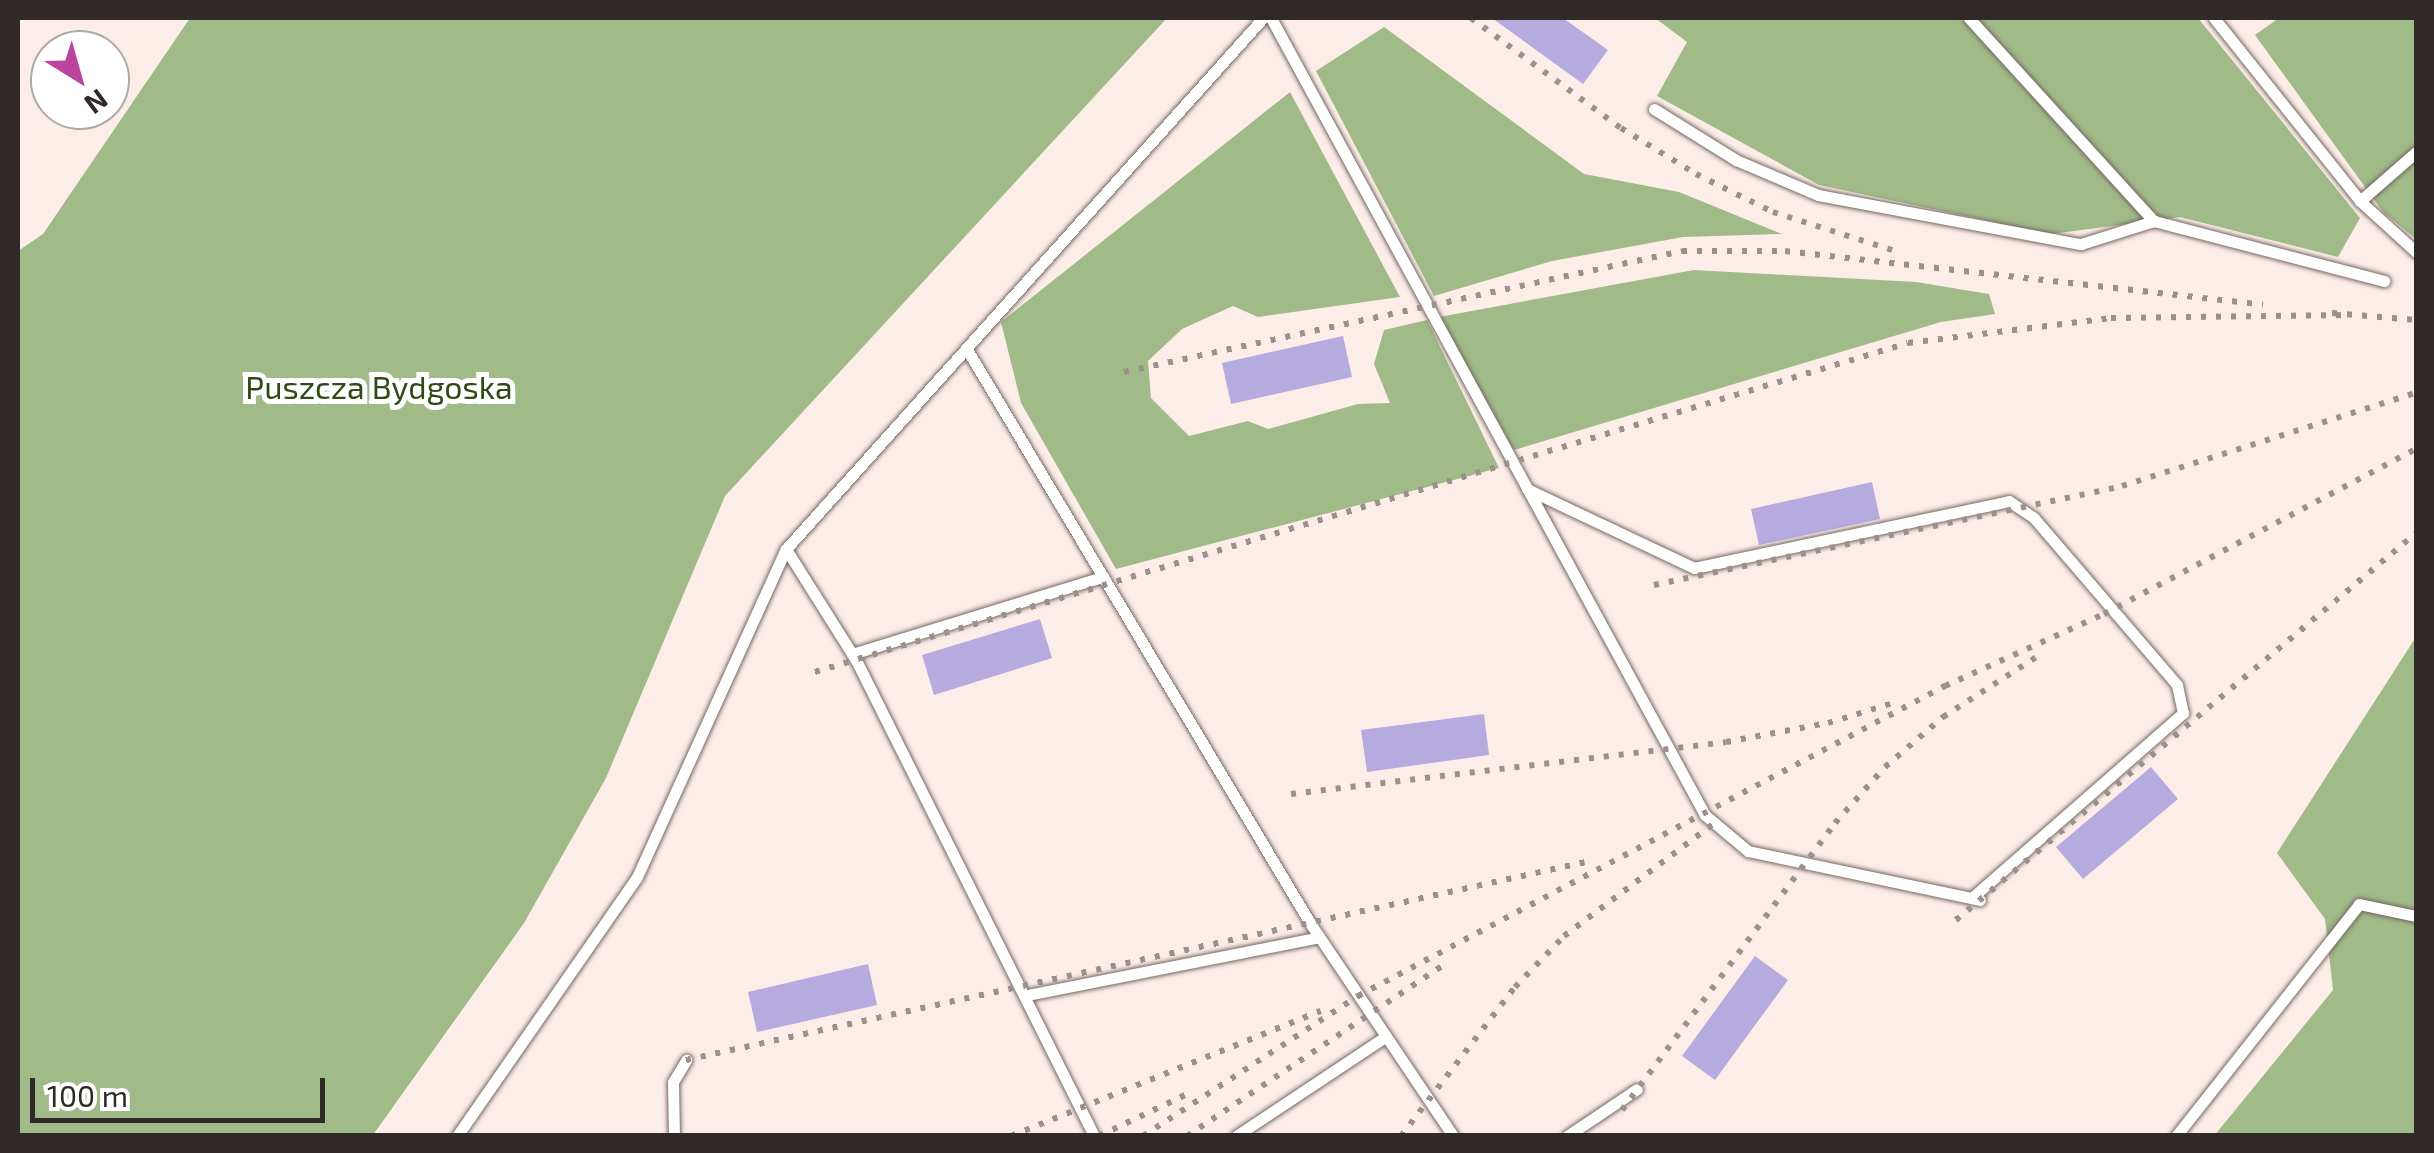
<!DOCTYPE html>
<html>
<head>
<meta charset="utf-8">
<style>
	body { margin:0 }
	#map { position:relative; width:2434px; height:1153px; overflow:hidden; background:#fdede8; font-family:"Exo 2",sans-serif }
	div>[style] { position:absolute }
	[style*='--x'] { left:calc(var(--x)*1px); top:calc(var(--y)*1px); width:calc(var(--w)*1px); rotate:calc(var(--a)*1deg) }
	.forest>* { inset:0; background:#a0ba88 }
	.building>* { inset:0; background:#b6abdf }
	.roads { filter:drop-shadow(0 0 2px #746762) drop-shadow(0 0 2px #746762) }
	.service>* { height:11px; margin:-5.5px; padding:0 5.5px; transform-origin:5.5px; border-radius:5.5px; background:#fff }
	.rail>* { height:6px; margin-top:-3px; transform-origin:0; background:repeating-linear-gradient(90deg,#9b908c 0 5px,transparent 0 15px) }
	span { translate:-50% -50%; white-space:nowrap; text-align:center; line-height:1.15; -webkit-text-stroke:10px #fff; paint-order:stroke }
	.park-label { font-size:32px; color:#314914 }
	.frame { position:absolute; inset:0; border:20px solid #2f2927; pointer-events:none }
	.north { position:absolute; left:30px; top:30px; width:100px; height:100px; box-sizing:border-box; background:#fff; border:2px solid #aca9a9; border-radius:50%; rotate:143deg; font-size:28px; font-weight:700; line-height:40px; text-align:center; color:#2f2927 }
	.north::after { content:''; display:block; margin:auto; width:35px; height:45px; background:#bb459c; clip-path:polygon(50% 0,100% 100%,50% 72%,0 100%) }
	.scale { position:absolute; left:30px; top:1078px; width:295px; height:45px; box-sizing:border-box; border:5px solid #2f2927; border-top:0; padding-left:12px; font-size:30px; line-height:35px; white-space:nowrap; color:#2f2927; -webkit-text-stroke:8px #fff; paint-order:stroke }
</style>
</head>
<body>
<div id="map">
	<div class="forest">
		<div style="clip-path:polygon(190px 18px,1167px 18px,725px 496px,606px 778px,524px 923px,373px 1135px,18px 1135px,18px 251px,43px 234px)"></div>
		<div style="clip-path:polygon(1655px 18px,2198px 18px,2360px 218px,2338px 257px,2180px 217px,2051px 234px,1819px 185px,1657px 96px,1687px 42px)"></div>
		<div style="clip-path:polygon(2279px 18px,2416px 18px,2416px 239px,2383px 212px,2255px 35px)"></div>
		<div style="clip-path:polygon(1384px 27px,1584px 174px,1679px 192px,1782px 234px,1683px 237px,1552px 261px,1434px 296px,1316px 71px)"></div>
		<div style="clip-path:polygon(1290px 92px,1400px 297px,1258px 317px,1233px 306px,1182px 329px,1148px 361px,1151px 398px,1189px 436px,1248px 421px,1268px 429px,1358px 404px,1390px 403px,1374px 364px,1384px 330px,1427px 320px,1499px 468px,1116px 569px,1021px 403px,1001px 322px)"></div>
		<div style="clip-path:polygon(1694px 270px,1916px 282px,1989px 294px,1995px 314px,1941px 322px,1514px 450px,1439px 317px)"></div>
		<div style="clip-path:polygon(2416px 637px,2416px 1135px,2214px 1136px,2333px 990px,2325px 919px,2277px 853px)"></div>
	</div>
	<div class="building">
		<div style="clip-path:polygon(1492px 18px,1563px 18px,1608px 50px,1583px 84px)"></div>
		<div style="clip-path:polygon(1343px 336px,1352px 377px,1231px 404px,1222px 363px)"></div>
		<div style="clip-path:polygon(1872px 482px,1880px 519px,1759px 545px,1751px 509px)"></div>
		<div style="clip-path:polygon(1040px 619px,1052px 658px,934px 695px,922px 655px)"></div>
		<div style="clip-path:polygon(1484px 714px,1489px 755px,1367px 772px,1361px 730px)"></div>
		<div style="clip-path:polygon(2151px 767px,2178px 799px,2083px 879px,2056px 847px)"></div>
		<div style="clip-path:polygon(1755px 956px,1788px 980px,1715px 1080px,1682px 1056px)"></div>
		<div style="clip-path:polygon(868px 964px,877px 1005px,757px 1032px,748px 992px)"></div>
	</div>
	<div class="roads">
		<div class="service">
			<div style="--x:1271;--y:18;--w:908;--a:61.43"></div>
			<div style="--x:1705;--y:815;--w:56;--a:39.9"></div>
			<div style="--x:1748;--y:851;--w:237;--a:11.9"></div>
			<div style="--x:1969;--y:18;--w:275;--a:47.7"></div>
			<div style="--x:2154;--y:221;--w:238;--a:14.6"></div>
			<div style="--x:2214;--y:18;--w:234;--a:51.4"></div>
			<div style="--x:2360;--y:201;--w:76;--a:42.3"></div>
			<div style="--x:1654;--y:109;--w:97;--a:31.9"></div>
			<div style="--x:1736;--y:160;--w:89;--a:23.1"></div>
			<div style="--x:1818;--y:195;--w:268;--a:10.6"></div>
			<div style="--x:2081;--y:244;--w:77;--a:-17.5"></div>
			<div style="--x:2360;--y:201;--w:74;--a:-41.2"></div>
			<div style="--x:968;--y:351;--w:666;--a:59.12"></div>
			<div style="--x:1310;--y:923;--w:257;--a:56.1"></div>
			<div style="--x:1527;--y:489;--w:185;--a:25.3"></div>
			<div style="--x:1694;--y:568;--w:322;--a:-12"></div>
			<div style="--x:2009;--y:501;--w:30;--a:34"></div>
			<div style="--x:2034;--y:518;--w:220;--a:49.4"></div>
			<div style="--x:2177;--y:685;--w:29;--a:78"></div>
			<div style="--x:2183;--y:713;--w:281;--a:138.8"></div>
			<div style="--x:786;--y:549;--w:131;--a:57.8"></div>
			<div style="--x:856;--y:660;--w:532;--a:63.43"></div>
			<div style="--x:852;--y:654;--w:263;--a:-17.1"></div>
			<div style="--x:1027;--y:995;--w:298;--a:-11.2"></div>
			<div style="--x:457;--y:1136;--w:315;--a:-55.2"></div>
			<div style="--x:637;--y:877;--w:360;--a:-65.6"></div>
			<div style="--x:786;--y:549;--w:714;--a:-48.07"></div>
			<div style="--x:674;--y:1136;--w:54;--a:-91.1"></div>
			<div style="--x:673;--y:1082;--w:26;--a:-59"></div>
			<div style="--x:1236;--y:1136;--w:179;--a:-33.6"></div>
			<div style="--x:1567;--y:1136;--w:84;--a:-33.9"></div>
			<div style="--x:2176;--y:1136;--w:295;--a:-51.7"></div>
			<div style="--x:2359;--y:904;--w:58;--a:11.9"></div>
		</div>
	</div>
	<div class="rail">
		<div style="--x:1471;--y:18;--w:186;--a:36.3"></div>
		<div style="--x:1621;--y:128;--w:88;--a:31.5"></div>
		<div style="--x:1696;--y:174;--w:86;--a:26.3"></div>
		<div style="--x:1773;--y:212;--w:125;--a:17.7"></div>
		<div style="--x:2332;--y:313;--w:84;--a:4.8"></div>
		<div style="--x:1124;--y:372;--w:571;--a:-12.23"></div>
		<div style="--x:1682;--y:251;--w:103;--a:0"></div>
		<div style="--x:1785;--y:251;--w:481;--a:6.4"></div>
		<div style="--x:1654;--y:585;--w:478;--a:-11.9"></div>
		<div style="--x:2122;--y:486;--w:308;--a:-17.6"></div>
		<div style="--x:815;--y:672;--w:1141;--a:-16.75"></div>
		<div style="--x:1908;--y:343;--w:205;--a:-7"></div>
		<div style="--x:2111;--y:318;--w:236;--a:-0.7"></div>
		<div style="--x:1291;--y:794;--w:438;--a:-6.8"></div>
		<div style="--x:1726;--y:742;--w:104;--a:-10.6"></div>
		<div style="--x:1828;--y:723;--w:68;--a:-17.1"></div>
		<div style="--x:1956;--y:920;--w:601;--a:-40.07"></div>
		<div style="--x:686;--y:1060;--w:926;--a:-12.41"></div>
		<div style="--x:1622;--y:1110;--w:357;--a:-53.4"></div>
		<div style="--x:1835;--y:823;--w:75;--a:-48.2"></div>
		<div style="--x:1885;--y:767;--w:77;--a:-40.8"></div>
		<div style="--x:1943;--y:717;--w:117;--a:-32.7"></div>
		<div style="--x:1011;--y:1136;--w:334;--a:-22"></div>
		<div style="--x:1099;--y:1136;--w:100;--a:-25.5"></div>
		<div style="--x:1143;--y:1136;--w:257;--a:-33.1"></div>
		<div style="--x:1358;--y:996;--w:664;--a:-27.84"></div>
		<div style="--x:1945;--y:686;--w:175;--a:-24.4"></div>
		<div style="--x:2104;--y:614;--w:353;--a:-27.9"></div>
		<div style="--x:1187;--y:1136;--w:311;--a:-33.7"></div>
		<div style="--x:1401;--y:1136;--w:188;--a:-52.6"></div>
		<div style="--x:1515;--y:987;--w:71;--a:-46.1"></div>
		<div style="--x:1564;--y:936;--w:195;--a:-36.9"></div>
	</div>
	<div class="park-label">
		<span style="left:379px;top:386px">Puszcza Bydgoska</span>
	</div>
	<div class="frame"></div>
	<div class="north">N</div>
	<div class="scale">100 m</div>
</div>
</body>
</html>
